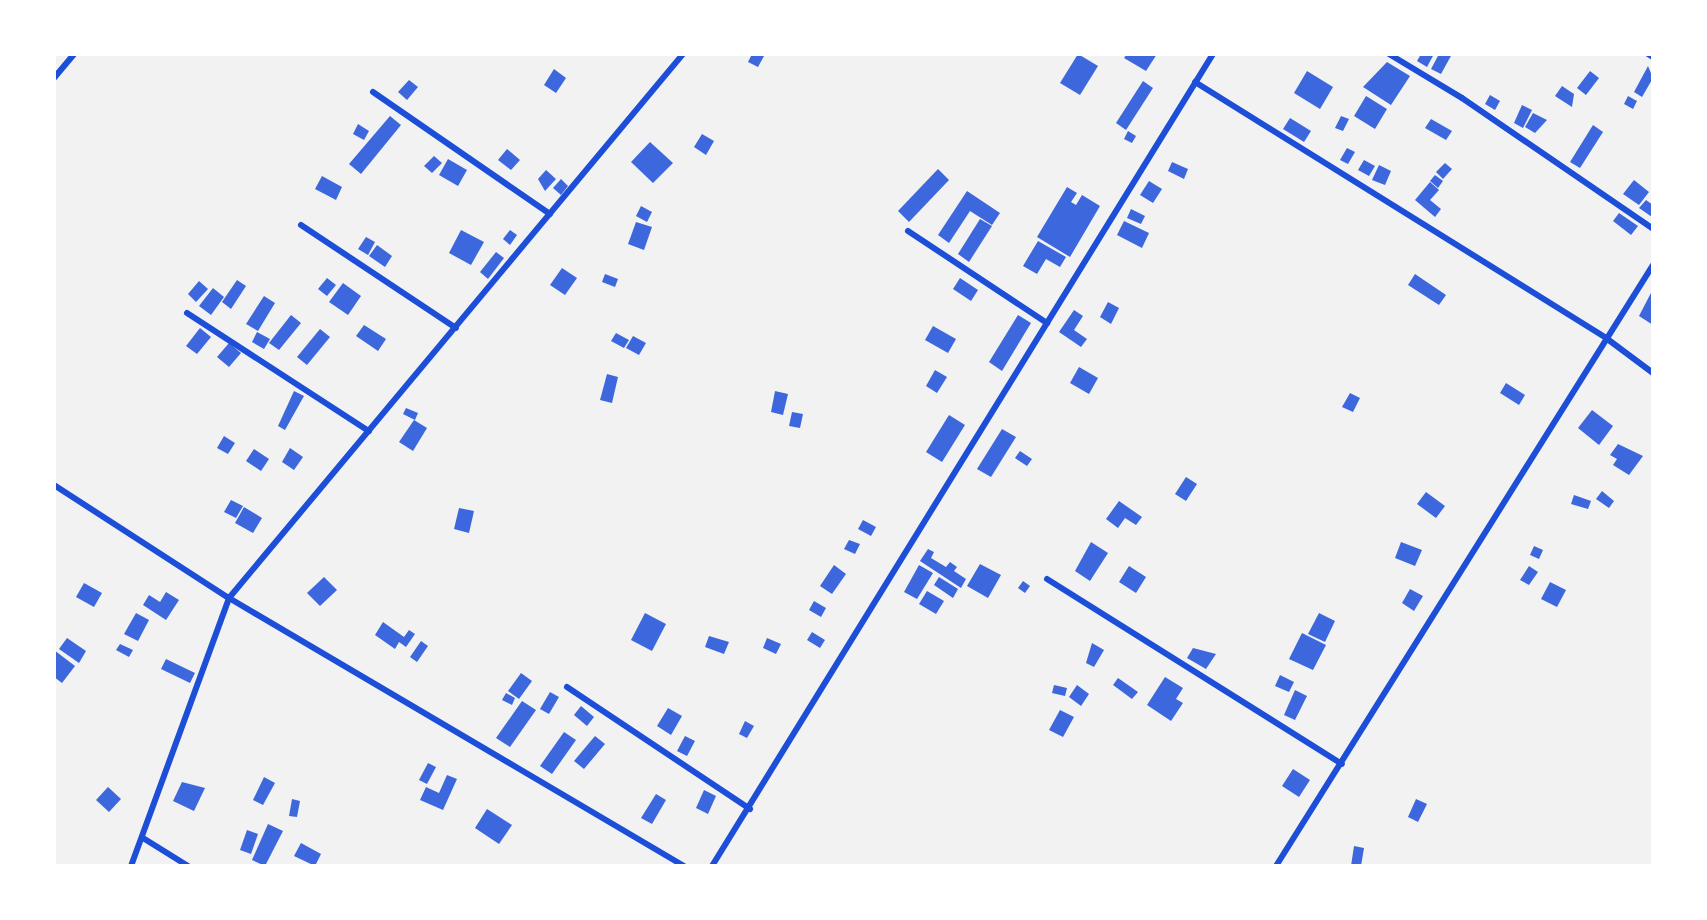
<!DOCTYPE html>
<html>
<head>
<meta charset="utf-8">
<style>
	body { margin:0 }
	#map { position:relative; width:1707px; height:920px; overflow:hidden; background:#f2f2f2; font-family:Ubuntu,sans-serif }
	div>[style] { position:absolute }
	[style*='--x'] { left:calc(var(--x)*1px); top:calc(var(--y)*1px); width:calc(var(--w)*1px); rotate:calc(var(--a)*1deg) }
	.building>* { inset:0; background:#3d67dc }
	.minor>* { height:6px; margin:-3px; padding:0 3px; transform-origin:3px; border-radius:3px; background:#1d4ed8 }
	span { translate:-50% -50%; white-space:nowrap; text-align:center; line-height:1.15; -webkit-text-stroke:5px #fff; paint-order:stroke }
	.frame { position:absolute; inset:0; border:56px solid #fff; pointer-events:none }
</style>
</head>
<body>
<div id="map">
	<div class="building">
		<div style="clip-path:polygon(752px 54px,764px 56px,758px 67px,748px 62px)"></div>
		<div style="clip-path:polygon(1078px 54px,1098px 66px,1080px 95px,1060px 83px)"></div>
		<div style="clip-path:polygon(1127px 54px,1157px 54px,1146px 71px,1124px 58px)"></div>
		<div style="clip-path:polygon(1421px 54px,1434px 54px,1427px 67px,1417px 61px)"></div>
		<div style="clip-path:polygon(1439px 54px,1452px 54px,1441px 74px,1431px 69px)"></div>
		<div style="clip-path:polygon(1387px 62px,1410px 76px,1391px 105px,1363px 87px)"></div>
		<div style="clip-path:polygon(1648px 66px,1653px 78px,1642px 97px,1634px 92px)"></div>
		<div style="clip-path:polygon(554px 69px,566px 78px,556px 93px,544px 85px)"></div>
		<div style="clip-path:polygon(1307px 71px,1333px 87px,1320px 109px,1294px 93px)"></div>
		<div style="clip-path:polygon(1590px 71px,1599px 78px,1586px 95px,1577px 88px)"></div>
		<div style="clip-path:polygon(409px 80px,418px 87px,407px 100px,398px 92px)"></div>
		<div style="clip-path:polygon(1143px 81px,1153px 88px,1126px 130px,1116px 123px)"></div>
		<div style="clip-path:polygon(1562px 86px,1574px 94px,1572px 107px,1555px 96px)"></div>
		<div style="clip-path:polygon(1490px 95px,1500px 101px,1495px 110px,1485px 104px)"></div>
		<div style="clip-path:polygon(1366px 96px,1387px 109px,1375px 129px,1354px 116px)"></div>
		<div style="clip-path:polygon(1628px 96px,1637px 101px,1633px 109px,1624px 104px)"></div>
		<div style="clip-path:polygon(1522px 105px,1532px 110px,1523px 128px,1514px 123px)"></div>
		<div style="clip-path:polygon(1533px 113px,1547px 120px,1535px 133px,1525px 127px)"></div>
		<div style="clip-path:polygon(390px 116px,401px 125px,361px 174px,349px 164px)"></div>
		<div style="clip-path:polygon(1341px 116px,1349px 119px,1343px 131px,1335px 128px)"></div>
		<div style="clip-path:polygon(1290px 118px,1311px 131px,1304px 142px,1283px 129px)"></div>
		<div style="clip-path:polygon(1431px 119px,1452px 131px,1446px 140px,1425px 128px)"></div>
		<div style="clip-path:polygon(358px 124px,369px 131px,364px 140px,353px 134px)"></div>
		<div style="clip-path:polygon(1593px 125px,1603px 132px,1580px 168px,1570px 162px)"></div>
		<div style="clip-path:polygon(1128px 131px,1136px 136px,1132px 143px,1124px 139px)"></div>
		<div style="clip-path:polygon(702px 134px,714px 141px,706px 155px,694px 147px)"></div>
		<div style="clip-path:polygon(650px 142px,673px 163px,653px 183px,631px 162px)"></div>
		<div style="clip-path:polygon(1347px 148px,1355px 152px,1348px 164px,1340px 160px)"></div>
		<div style="clip-path:polygon(507px 149px,520px 160px,511px 170px,498px 160px)"></div>
		<div style="clip-path:polygon(434px 156px,442px 163px,432px 173px,424px 166px)"></div>
		<div style="clip-path:polygon(448px 159px,467px 170px,458px 186px,439px 175px)"></div>
		<div style="clip-path:polygon(1364px 160px,1375px 166px,1369px 176px,1358px 170px)"></div>
		<div style="clip-path:polygon(1172px 162px,1188px 169px,1184px 179px,1168px 171px)"></div>
		<div style="clip-path:polygon(1445px 163px,1452px 169px,1443px 179px,1436px 172px)"></div>
		<div style="clip-path:polygon(1379px 165px,1391px 171px,1385px 185px,1372px 180px)"></div>
		<div style="clip-path:polygon(938px 169px,949px 180px,909px 222px,898px 211px)"></div>
		<div style="clip-path:polygon(546px 170px,556px 179px,545px 191px,538px 179px)"></div>
		<div style="clip-path:polygon(1435px 175px,1443px 181px,1438px 188px,1430px 181px)"></div>
		<div style="clip-path:polygon(322px 176px,342px 187px,336px 200px,315px 189px)"></div>
		<div style="clip-path:polygon(561px 179px,568px 186px,561px 195px,553px 188px)"></div>
		<div style="clip-path:polygon(1634px 180px,1649px 192px,1639px 205px,1623px 194px)"></div>
		<div style="clip-path:polygon(1149px 181px,1162px 189px,1153px 203px,1140px 195px)"></div>
		<div style="clip-path:polygon(1430px 182px,1439px 190px,1430px 200px,1441px 209px,1435px 217px,1415px 200px)"></div>
		<div style="clip-path:polygon(1067px 187px,1077px 193px,1071px 202px,1076px 205px,1082px 195px,1100px 206px,1070px 257px,1037px 237px)"></div>
		<div style="clip-path:polygon(967px 191px,1000px 213px,992px 225px,970px 211px,949px 243px,938px 235px)"></div>
		<div style="clip-path:polygon(1646px 200px,1653px 205px,1652px 217px,1639px 208px)"></div>
		<div style="clip-path:polygon(641px 206px,652px 212px,647px 222px,636px 216px)"></div>
		<div style="clip-path:polygon(1131px 209px,1145px 216px,1141px 224px,1127px 218px)"></div>
		<div style="clip-path:polygon(1619px 213px,1638px 226px,1631px 235px,1613px 221px)"></div>
		<div style="clip-path:polygon(980px 219px,992px 226px,969px 262px,958px 254px)"></div>
		<div style="clip-path:polygon(1124px 221px,1149px 233px,1142px 248px,1117px 235px)"></div>
		<div style="clip-path:polygon(636px 222px,652px 227px,644px 250px,628px 244px)"></div>
		<div style="clip-path:polygon(461px 230px,484px 242px,471px 265px,449px 253px)"></div>
		<div style="clip-path:polygon(510px 230px,517px 235px,510px 245px,503px 239px)"></div>
		<div style="clip-path:polygon(366px 237px,375px 242px,368px 255px,358px 249px)"></div>
		<div style="clip-path:polygon(1038px 241px,1066px 257px,1060px 267px,1046px 259px,1037px 274px,1023px 266px)"></div>
		<div style="clip-path:polygon(377px 245px,392px 256px,385px 267px,369px 256px)"></div>
		<div style="clip-path:polygon(496px 252px,504px 258px,488px 279px,480px 272px)"></div>
		<div style="clip-path:polygon(562px 268px,577px 278px,565px 295px,550px 285px)"></div>
		<div style="clip-path:polygon(605px 274px,618px 279px,615px 287px,602px 282px)"></div>
		<div style="clip-path:polygon(1415px 274px,1446px 295px,1439px 305px,1408px 285px)"></div>
		<div style="clip-path:polygon(327px 278px,336px 285px,327px 296px,318px 289px)"></div>
		<div style="clip-path:polygon(960px 278px,978px 290px,971px 301px,953px 289px)"></div>
		<div style="clip-path:polygon(237px 280px,246px 286px,231px 309px,222px 302px)"></div>
		<div style="clip-path:polygon(199px 281px,208px 289px,196px 302px,188px 294px)"></div>
		<div style="clip-path:polygon(343px 283px,361px 296px,348px 315px,329px 302px)"></div>
		<div style="clip-path:polygon(213px 288px,224px 297px,211px 315px,199px 306px)"></div>
		<div style="clip-path:polygon(1653px 289px,1653px 325px,1639px 316px)"></div>
		<div style="clip-path:polygon(264px 296px,275px 303px,258px 331px,246px 324px)"></div>
		<div style="clip-path:polygon(1108px 302px,1119px 308px,1111px 324px,1100px 317px)"></div>
		<div style="clip-path:polygon(1074px 310px,1083px 316px,1074px 330px,1087px 339px,1081px 347px,1059px 332px)"></div>
		<div style="clip-path:polygon(291px 315px,301px 323px,279px 350px,269px 343px)"></div>
		<div style="clip-path:polygon(1018px 315px,1031px 323px,1002px 371px,989px 362px)"></div>
		<div style="clip-path:polygon(364px 325px,386px 339px,378px 351px,356px 336px)"></div>
		<div style="clip-path:polygon(933px 326px,956px 339px,948px 353px,925px 340px)"></div>
		<div style="clip-path:polygon(200px 328px,211px 337px,197px 354px,186px 346px)"></div>
		<div style="clip-path:polygon(320px 329px,330px 337px,307px 365px,297px 357px)"></div>
		<div style="clip-path:polygon(257px 332px,270px 339px,264px 349px,252px 342px)"></div>
		<div style="clip-path:polygon(616px 333px,629px 340px,624px 348px,611px 341px)"></div>
		<div style="clip-path:polygon(633px 336px,646px 343px,639px 355px,626px 348px)"></div>
		<div style="clip-path:polygon(229px 343px,241px 353px,229px 367px,217px 357px)"></div>
		<div style="clip-path:polygon(1079px 367px,1098px 378px,1089px 394px,1070px 383px)"></div>
		<div style="clip-path:polygon(935px 370px,947px 377px,937px 393px,926px 386px)"></div>
		<div style="clip-path:polygon(607px 374px,618px 377px,612px 403px,600px 400px)"></div>
		<div style="clip-path:polygon(1506px 383px,1525px 395px,1519px 405px,1500px 393px)"></div>
		<div style="clip-path:polygon(294px 391px,304px 396px,285px 430px,278px 426px)"></div>
		<div style="clip-path:polygon(775px 391px,788px 394px,783px 415px,771px 412px)"></div>
		<div style="clip-path:polygon(1350px 393px,1360px 398px,1353px 412px,1342px 407px)"></div>
		<div style="clip-path:polygon(406px 408px,418px 413px,415px 420px,403px 414px)"></div>
		<div style="clip-path:polygon(1592px 410px,1613px 426px,1599px 445px,1578px 428px)"></div>
		<div style="clip-path:polygon(792px 412px,803px 414px,800px 428px,789px 426px)"></div>
		<div style="clip-path:polygon(949px 415px,965px 425px,942px 462px,926px 452px)"></div>
		<div style="clip-path:polygon(414px 420px,427px 428px,413px 451px,399px 442px)"></div>
		<div style="clip-path:polygon(1002px 429px,1016px 437px,991px 477px,977px 469px)"></div>
		<div style="clip-path:polygon(224px 436px,235px 443px,228px 454px,217px 448px)"></div>
		<div style="clip-path:polygon(1618px 444px,1643px 456px,1629px 475px,1613px 465px,1617px 459px,1610px 455px)"></div>
		<div style="clip-path:polygon(290px 448px,303px 457px,294px 470px,282px 462px)"></div>
		<div style="clip-path:polygon(254px 449px,269px 459px,261px 471px,246px 461px)"></div>
		<div style="clip-path:polygon(1020px 451px,1032px 459px,1027px 466px,1015px 458px)"></div>
		<div style="clip-path:polygon(1186px 477px,1197px 484px,1186px 501px,1175px 494px)"></div>
		<div style="clip-path:polygon(1602px 491px,1614px 501px,1609px 508px,1596px 499px)"></div>
		<div style="clip-path:polygon(1426px 492px,1445px 506px,1436px 518px,1417px 504px)"></div>
		<div style="clip-path:polygon(1574px 495px,1591px 501px,1588px 509px,1571px 504px)"></div>
		<div style="clip-path:polygon(231px 500px,243px 506px,236px 518px,224px 512px)"></div>
		<div style="clip-path:polygon(1119px 501px,1142px 517px,1136px 525px,1125px 518px,1118px 528px,1106px 519px)"></div>
		<div style="clip-path:polygon(244px 507px,262px 518px,253px 533px,235px 523px)"></div>
		<div style="clip-path:polygon(459px 508px,474px 511px,469px 533px,454px 529px)"></div>
		<div style="clip-path:polygon(863px 520px,876px 527px,871px 536px,858px 529px)"></div>
		<div style="clip-path:polygon(849px 540px,860px 544px,855px 554px,844px 549px)"></div>
		<div style="clip-path:polygon(1091px 542px,1108px 553px,1090px 581px,1075px 571px)"></div>
		<div style="clip-path:polygon(1401px 542px,1422px 550px,1415px 566px,1395px 558px)"></div>
		<div style="clip-path:polygon(1534px 546px,1543px 550px,1539px 559px,1530px 555px)"></div>
		<div style="clip-path:polygon(928px 549px,934px 552px,931px 558px,946px 567px,950px 562px,957px 567px,954px 571px,966px 579px,961px 588px,920px 561px)"></div>
		<div style="clip-path:polygon(980px 564px,1001px 575px,988px 598px,967px 586px)"></div>
		<div style="clip-path:polygon(834px 565px,846px 574px,832px 594px,820px 586px)"></div>
		<div style="clip-path:polygon(919px 565px,933px 573px,917px 599px,904px 592px)"></div>
		<div style="clip-path:polygon(1129px 566px,1146px 577px,1136px 593px,1119px 582px)"></div>
		<div style="clip-path:polygon(1529px 566px,1538px 572px,1529px 585px,1520px 580px)"></div>
		<div style="clip-path:polygon(324px 577px,337px 590px,320px 606px,307px 593px)"></div>
		<div style="clip-path:polygon(939px 577px,958px 589px,953px 598px,934px 585px)"></div>
		<div style="clip-path:polygon(1023px 581px,1030px 586px,1025px 593px,1018px 588px)"></div>
		<div style="clip-path:polygon(1550px 582px,1566px 590px,1557px 607px,1541px 599px)"></div>
		<div style="clip-path:polygon(84px 583px,102px 593px,94px 607px,76px 597px)"></div>
		<div style="clip-path:polygon(1410px 589px,1423px 596px,1414px 611px,1402px 603px)"></div>
		<div style="clip-path:polygon(927px 591px,944px 601px,936px 614px,919px 604px)"></div>
		<div style="clip-path:polygon(166px 592px,179px 600px,166px 620px,143px 605px,149px 595px,160px 602px)"></div>
		<div style="clip-path:polygon(814px 601px,826px 608px,821px 617px,809px 610px)"></div>
		<div style="clip-path:polygon(136px 613px,149px 620px,138px 641px,124px 634px)"></div>
		<div style="clip-path:polygon(645px 613px,666px 624px,652px 651px,631px 640px)"></div>
		<div style="clip-path:polygon(1319px 613px,1335px 621px,1325px 642px,1308px 634px)"></div>
		<div style="clip-path:polygon(383px 622px,404px 637px,409px 630px,415px 634px,406px 647px,399px 642px,395px 649px,375px 635px)"></div>
		<div style="clip-path:polygon(812px 632px,825px 640px,820px 648px,807px 640px)"></div>
		<div style="clip-path:polygon(1302px 633px,1326px 645px,1313px 670px,1289px 659px)"></div>
		<div style="clip-path:polygon(709px 636px,729px 642px,724px 654px,705px 647px)"></div>
		<div style="clip-path:polygon(67px 638px,86px 651px,79px 663px,59px 649px)"></div>
		<div style="clip-path:polygon(767px 638px,781px 644px,776px 654px,763px 648px)"></div>
		<div style="clip-path:polygon(421px 641px,428px 646px,417px 662px,410px 657px)"></div>
		<div style="clip-path:polygon(1092px 643px,1104px 650px,1094px 667px,1086px 663px)"></div>
		<div style="clip-path:polygon(120px 644px,133px 650px,129px 657px,116px 650px)"></div>
		<div style="clip-path:polygon(1193px 648px,1216px 654px,1206px 669px,1187px 658px)"></div>
		<div style="clip-path:polygon(54px 650px,75px 666px,62px 683px,54px 677px)"></div>
		<div style="clip-path:polygon(166px 659px,195px 673px,190px 683px,161px 669px)"></div>
		<div style="clip-path:polygon(521px 673px,532px 681px,519px 699px,508px 691px)"></div>
		<div style="clip-path:polygon(1280px 675px,1294px 682px,1289px 692px,1275px 686px)"></div>
		<div style="clip-path:polygon(1165px 677px,1183px 688px,1176px 699px,1183px 703px,1171px 721px,1147px 705px)"></div>
		<div style="clip-path:polygon(1118px 678px,1138px 692px,1132px 699px,1113px 685px)"></div>
		<div style="clip-path:polygon(1054px 685px,1067px 688px,1065px 696px,1052px 693px)"></div>
		<div style="clip-path:polygon(1077px 685px,1089px 694px,1081px 706px,1069px 697px)"></div>
		<div style="clip-path:polygon(1295px 690px,1307px 696px,1295px 720px,1284px 715px)"></div>
		<div style="clip-path:polygon(550px 692px,559px 697px,549px 714px,540px 709px)"></div>
		<div style="clip-path:polygon(506px 693px,515px 698px,512px 705px,502px 700px)"></div>
		<div style="clip-path:polygon(522px 701px,536px 710px,510px 747px,496px 738px)"></div>
		<div style="clip-path:polygon(581px 706px,594px 717px,587px 726px,574px 715px)"></div>
		<div style="clip-path:polygon(668px 708px,682px 716px,671px 735px,657px 726px)"></div>
		<div style="clip-path:polygon(1060px 710px,1074px 717px,1063px 737px,1049px 730px)"></div>
		<div style="clip-path:polygon(745px 721px,754px 726px,747px 738px,739px 734px)"></div>
		<div style="clip-path:polygon(564px 732px,576px 740px,552px 774px,540px 766px)"></div>
		<div style="clip-path:polygon(595px 736px,605px 744px,584px 769px,574px 761px)"></div>
		<div style="clip-path:polygon(685px 736px,695px 741px,687px 756px,677px 751px)"></div>
		<div style="clip-path:polygon(428px 763px,436px 767px,427px 784px,419px 780px)"></div>
		<div style="clip-path:polygon(1293px 769px,1310px 780px,1299px 797px,1282px 786px)"></div>
		<div style="clip-path:polygon(447px 775px,457px 779px,443px 810px,420px 800px,426px 787px,439px 793px)"></div>
		<div style="clip-path:polygon(264px 777px,275px 783px,263px 805px,253px 800px)"></div>
		<div style="clip-path:polygon(182px 782px,205px 788px,194px 811px,173px 801px)"></div>
		<div style="clip-path:polygon(108px 787px,121px 799px,109px 812px,96px 800px)"></div>
		<div style="clip-path:polygon(704px 790px,716px 796px,708px 814px,696px 808px)"></div>
		<div style="clip-path:polygon(656px 794px,666px 800px,652px 824px,641px 818px)"></div>
		<div style="clip-path:polygon(292px 799px,300px 801px,297px 817px,289px 816px)"></div>
		<div style="clip-path:polygon(1416px 799px,1427px 804px,1418px 822px,1408px 817px)"></div>
		<div style="clip-path:polygon(487px 809px,512px 825px,499px 844px,475px 828px)"></div>
		<div style="clip-path:polygon(268px 824px,283px 831px,265px 866px,252px 860px)"></div>
		<div style="clip-path:polygon(247px 830px,258px 834px,251px 854px,240px 850px)"></div>
		<div style="clip-path:polygon(301px 843px,321px 854px,315px 866px,294px 856px)"></div>
		<div style="clip-path:polygon(1354px 846px,1364px 848px,1361px 866px,1351px 866px)"></div>
	</div>
	<div class="minor">
		<div style="--x:1389;--y:54;--w:85;--a:31.1"></div>
		<div style="--x:1462;--y:98;--w:232;--a:34.4"></div>
		<div style="--x:1648;--y:54;--w:6;--a:31"></div>
		<div style="--x:54;--y:78;--w:31;--a:-50"></div>
		<div style="--x:1195;--y:82;--w:484;--a:31.9"></div>
		<div style="--x:1606;--y:338;--w:59;--a:36.7"></div>
		<div style="--x:373;--y:92;--w:215;--a:34.6"></div>
		<div style="--x:301;--y:225;--w:186;--a:33.6"></div>
		<div style="--x:908;--y:231;--w:167;--a:33.5"></div>
		<div style="--x:187;--y:313;--w:217;--a:33"></div>
		<div style="--x:54;--y:485;--w:208;--a:32.9"></div>
		<div style="--x:229;--y:598;--w:528;--a:30.5"></div>
		<div style="--x:1047;--y:579;--w:348;--a:32.1"></div>
		<div style="--x:567;--y:687;--w:220;--a:33.7"></div>
		<div style="--x:143;--y:838;--w:53;--a:31.9"></div>
		<div style="--x:131;--y:866;--w:285;--a:-69.9"></div>
		<div style="--x:229;--y:598;--w:709;--a:-50.15"></div>
		<div style="--x:712;--y:866;--w:954;--a:-58.33"></div>
		<div style="--x:1276;--y:866;--w:709;--a:-57.9"></div>
	</div>
	<div class="frame"></div>
</div>
</body>
</html>
